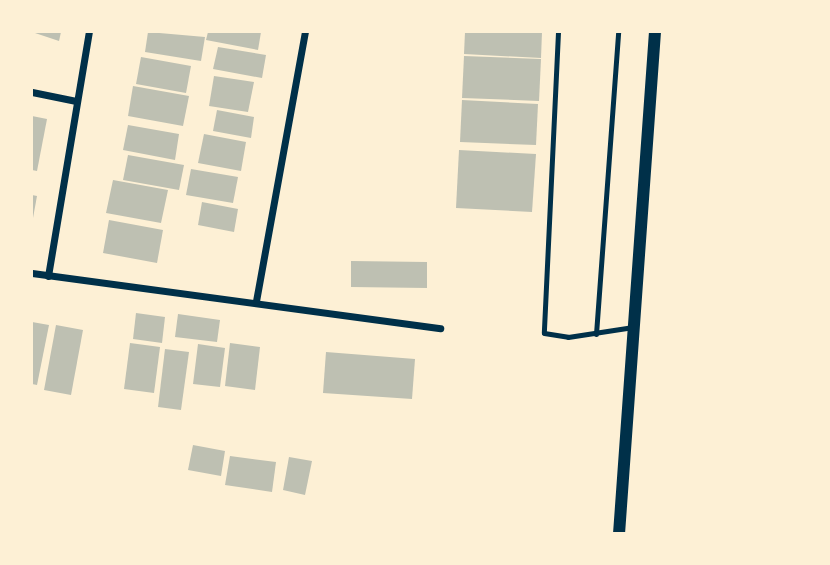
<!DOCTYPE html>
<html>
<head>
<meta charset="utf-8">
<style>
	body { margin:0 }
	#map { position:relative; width:830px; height:565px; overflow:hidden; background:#fdf0d5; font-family:"Exo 2",sans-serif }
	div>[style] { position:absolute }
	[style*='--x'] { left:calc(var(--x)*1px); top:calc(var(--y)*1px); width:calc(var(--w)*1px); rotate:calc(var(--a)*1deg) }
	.building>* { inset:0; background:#bec0b2 }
	.service>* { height:5px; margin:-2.5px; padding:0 2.5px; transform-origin:2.5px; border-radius:2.5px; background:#003049 }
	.minor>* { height:7px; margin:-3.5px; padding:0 3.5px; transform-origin:3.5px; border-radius:3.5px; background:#003049 }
	.tertiary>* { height:12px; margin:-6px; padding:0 6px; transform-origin:6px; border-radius:6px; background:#003049 }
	span { translate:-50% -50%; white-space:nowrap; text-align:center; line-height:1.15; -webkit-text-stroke:5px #fdf0d5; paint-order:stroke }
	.frame { position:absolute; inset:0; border:33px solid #fdf0d5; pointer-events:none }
</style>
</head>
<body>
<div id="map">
	<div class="building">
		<div style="clip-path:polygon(32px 32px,61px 32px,59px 41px)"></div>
		<div style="clip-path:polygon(148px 32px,205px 37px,201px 61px,145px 52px)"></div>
		<div style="clip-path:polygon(208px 32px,261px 32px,258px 50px,206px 40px)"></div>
		<div style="clip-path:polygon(465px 32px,542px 32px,541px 58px,464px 54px)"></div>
		<div style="clip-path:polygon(218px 47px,266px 55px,262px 78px,213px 69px)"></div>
		<div style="clip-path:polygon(464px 56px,541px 59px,539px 101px,462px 98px)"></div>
		<div style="clip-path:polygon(141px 57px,191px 66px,186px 93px,136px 84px)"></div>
		<div style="clip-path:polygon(214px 76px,254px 82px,248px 112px,209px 106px)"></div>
		<div style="clip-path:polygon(133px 86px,189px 96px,183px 126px,128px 116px)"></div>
		<div style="clip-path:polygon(462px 100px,538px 104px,536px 145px,460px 142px)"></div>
		<div style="clip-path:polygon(217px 110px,254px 117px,251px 138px,213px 131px)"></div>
		<div style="clip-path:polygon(32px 116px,47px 119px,37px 171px,32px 170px)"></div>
		<div style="clip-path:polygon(128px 125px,179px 134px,175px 160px,123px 150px)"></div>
		<div style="clip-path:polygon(204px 134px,246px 142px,241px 171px,198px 163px)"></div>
		<div style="clip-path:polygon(459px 150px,536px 154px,532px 212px,456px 208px)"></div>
		<div style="clip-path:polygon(128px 155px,184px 165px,179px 190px,123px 180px)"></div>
		<div style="clip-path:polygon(191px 169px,238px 177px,233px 203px,186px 195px)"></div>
		<div style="clip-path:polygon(113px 180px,168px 190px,161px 223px,106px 213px)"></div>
		<div style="clip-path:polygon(32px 195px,37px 196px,33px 218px,32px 218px)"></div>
		<div style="clip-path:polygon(202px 202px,238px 209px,234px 232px,198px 225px)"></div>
		<div style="clip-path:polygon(109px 220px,163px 230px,157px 263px,103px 253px)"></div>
		<div style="clip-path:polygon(351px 261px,427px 262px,427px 288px,351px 287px)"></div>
		<div style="clip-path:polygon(136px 313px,165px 317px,162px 343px,133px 339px)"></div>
		<div style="clip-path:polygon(178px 314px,220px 320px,217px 342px,175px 337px)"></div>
		<div style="clip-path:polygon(32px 322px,49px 325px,37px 385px,32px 384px)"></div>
		<div style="clip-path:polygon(56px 325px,83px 330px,71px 395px,44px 390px)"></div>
		<div style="clip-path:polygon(130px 343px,160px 347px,154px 393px,124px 389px)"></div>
		<div style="clip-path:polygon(230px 343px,260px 347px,255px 390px,225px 386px)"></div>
		<div style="clip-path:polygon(198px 344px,225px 348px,220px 387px,193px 384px)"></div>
		<div style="clip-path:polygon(165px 349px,189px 352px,181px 410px,158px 407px)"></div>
		<div style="clip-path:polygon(326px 352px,415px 359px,412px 399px,323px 393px)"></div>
		<div style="clip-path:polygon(193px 445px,225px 451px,221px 476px,188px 470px)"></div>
		<div style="clip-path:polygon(230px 456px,276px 462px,272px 492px,225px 485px)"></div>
		<div style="clip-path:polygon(289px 457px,312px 461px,305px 495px,283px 490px)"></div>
	</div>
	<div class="service">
		<div style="--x:558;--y:32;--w:301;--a:92.7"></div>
		<div style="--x:544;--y:333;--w:24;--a:9"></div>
		<div style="--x:568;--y:337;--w:66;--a:-8.7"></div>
		<div style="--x:596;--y:334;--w:303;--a:-85.8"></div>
	</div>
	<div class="minor">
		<div style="--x:32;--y:92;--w:45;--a:11.6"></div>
		<div style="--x:32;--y:273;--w:412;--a:7.7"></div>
		<div style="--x:48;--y:276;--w:247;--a:-80.5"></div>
		<div style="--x:256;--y:301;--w:273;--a:-79.7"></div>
	</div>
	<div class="tertiary">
		<div style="--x:619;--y:534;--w:503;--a:-85.9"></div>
	</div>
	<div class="frame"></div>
</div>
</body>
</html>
